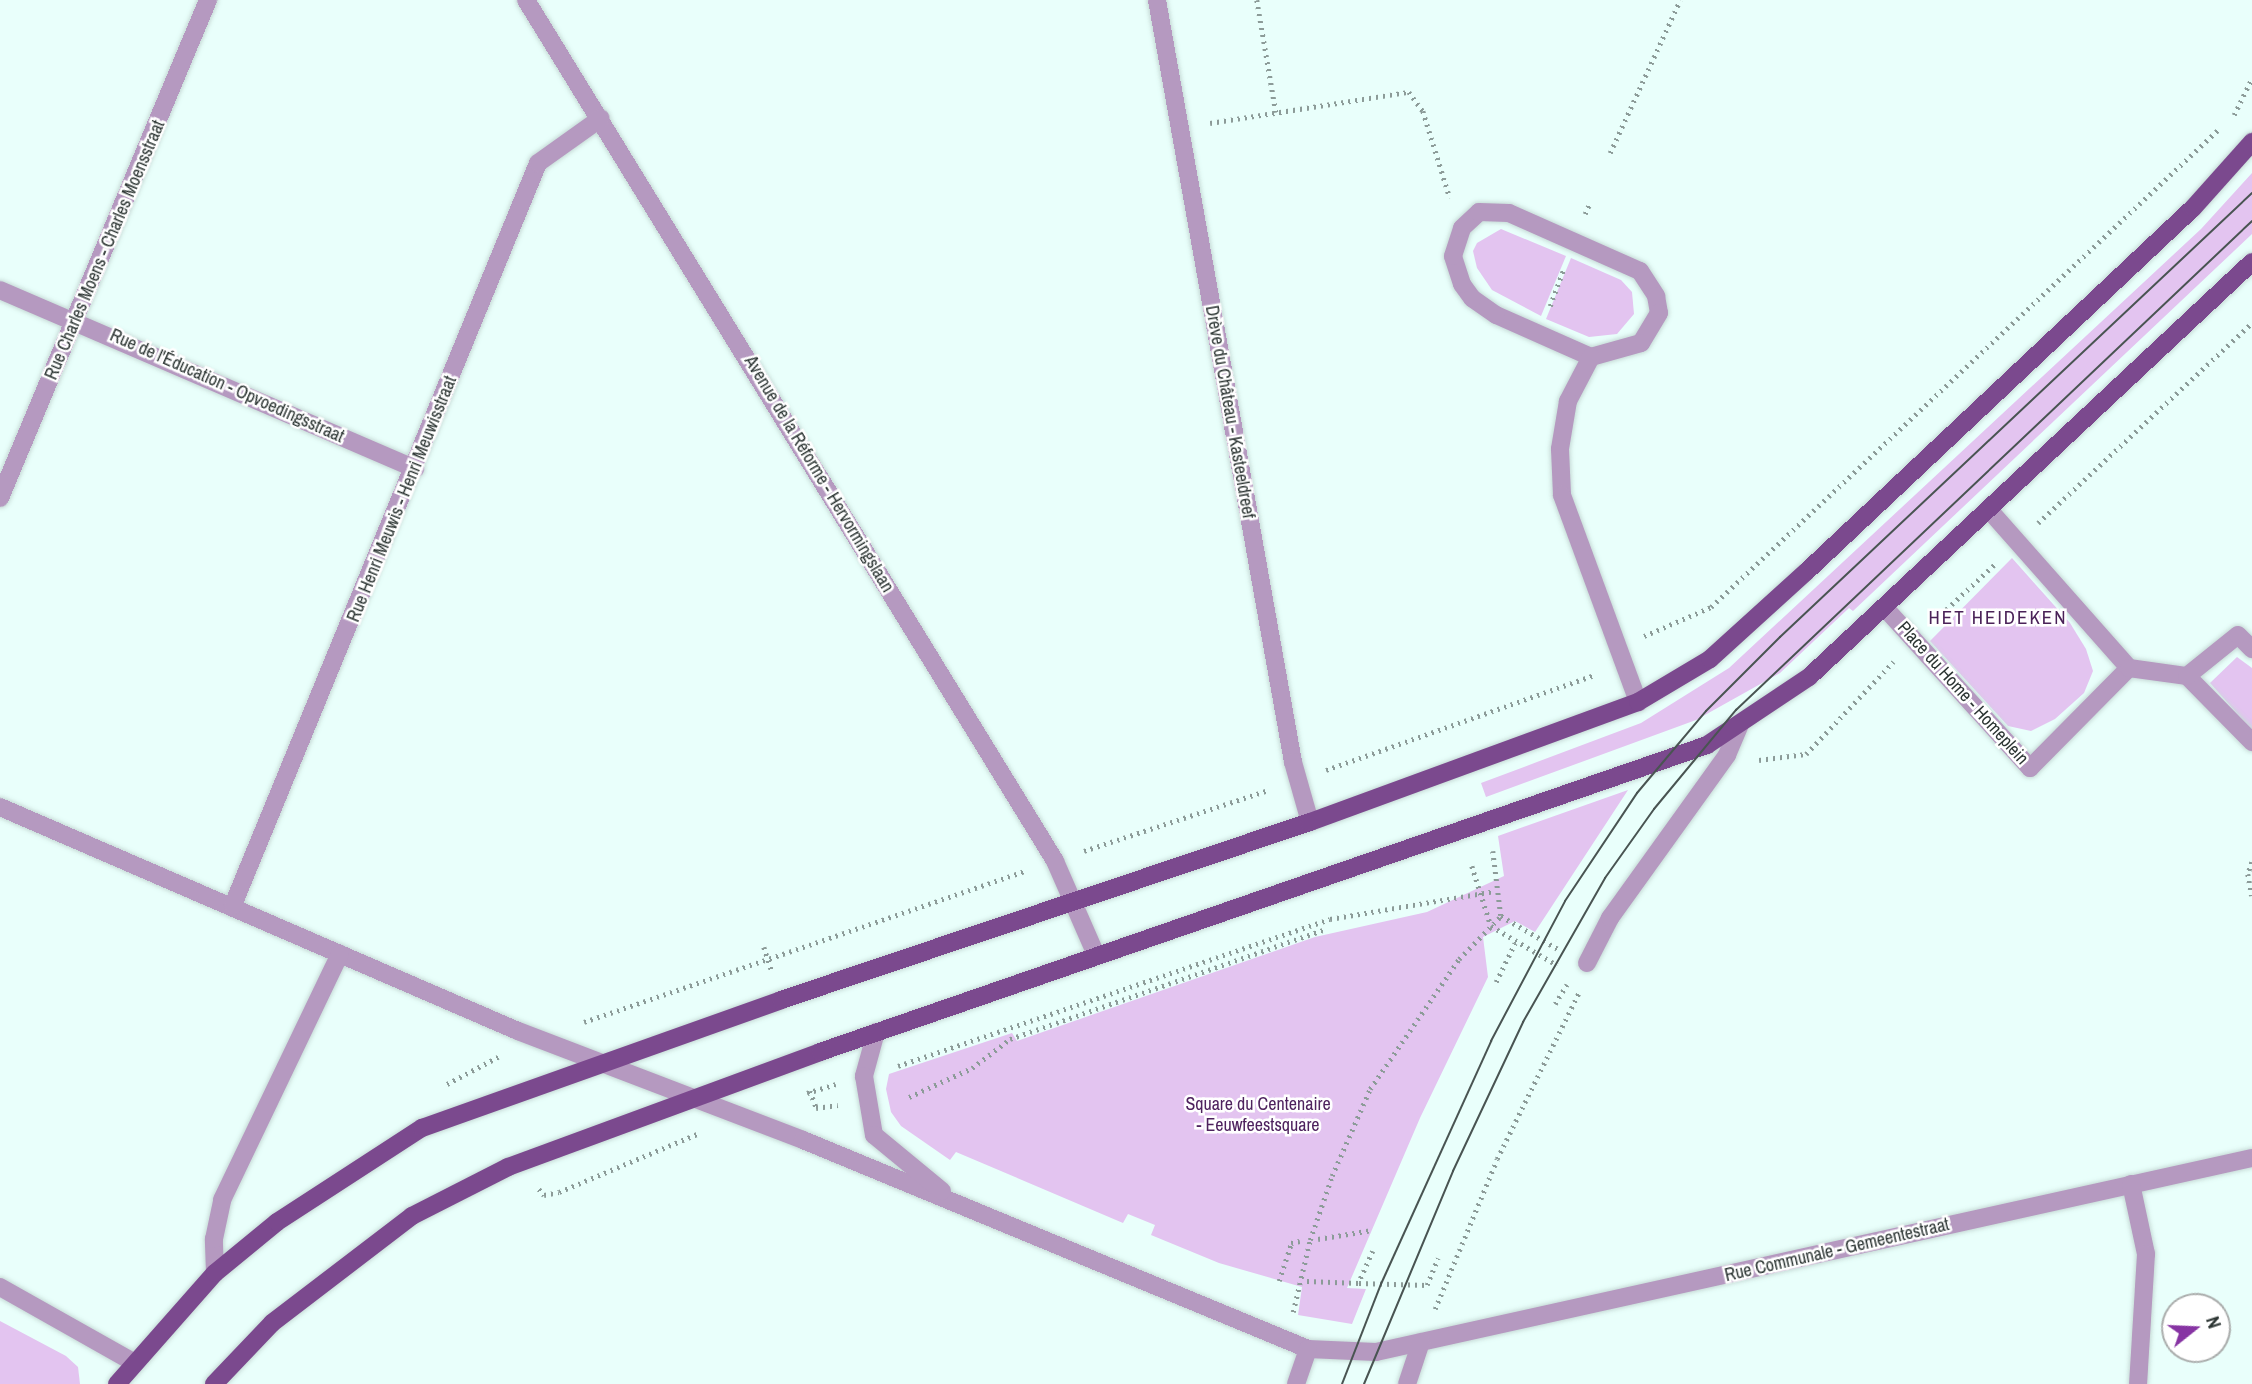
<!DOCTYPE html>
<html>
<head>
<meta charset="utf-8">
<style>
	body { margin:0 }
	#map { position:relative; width:2252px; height:1384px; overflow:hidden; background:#e9fffb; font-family:"Archivo Narrow",sans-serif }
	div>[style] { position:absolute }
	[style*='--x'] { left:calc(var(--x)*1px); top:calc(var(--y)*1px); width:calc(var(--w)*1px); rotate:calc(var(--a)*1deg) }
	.green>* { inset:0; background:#e3c4f0 }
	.path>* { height:4.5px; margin-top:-2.25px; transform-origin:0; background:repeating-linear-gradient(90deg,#8c9b98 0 2px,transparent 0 7px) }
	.roads { filter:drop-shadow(0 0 2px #c7dbd7) drop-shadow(0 0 2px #c7dbd7) }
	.minor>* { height:18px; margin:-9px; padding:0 9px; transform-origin:9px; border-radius:9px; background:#b599c0 }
	.major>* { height:18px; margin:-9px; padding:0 9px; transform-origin:9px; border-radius:9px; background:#7b498e }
	.tram>* { height:2px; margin:-1px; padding:0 1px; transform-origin:1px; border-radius:1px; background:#495452 }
	span { translate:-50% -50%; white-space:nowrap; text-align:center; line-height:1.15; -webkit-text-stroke:5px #fff; paint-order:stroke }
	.street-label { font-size:18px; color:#2c3533 }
	.park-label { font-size:18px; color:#4e225e }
	.neighbourhood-label { font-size:19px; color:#4a2258; letter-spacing:2px }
	.north { position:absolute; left:2161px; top:1293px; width:70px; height:70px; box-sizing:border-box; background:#fff; border:2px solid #abaead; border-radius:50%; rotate:72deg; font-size:19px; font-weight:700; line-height:28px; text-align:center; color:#2c3533 }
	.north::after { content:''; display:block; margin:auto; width:24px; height:32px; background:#8734a3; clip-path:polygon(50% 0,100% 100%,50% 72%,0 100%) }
</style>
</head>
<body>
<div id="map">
	<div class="green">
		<div style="clip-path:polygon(2252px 173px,2252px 234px,1853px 611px,1849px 608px,1780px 673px,1696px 720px,1486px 797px,1481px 783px,1641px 723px,1729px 668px,2201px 229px)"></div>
		<div style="clip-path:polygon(1501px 229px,1566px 256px,1541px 316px,1492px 290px,1477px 268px,1473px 251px,1477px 243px)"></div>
		<div style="clip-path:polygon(1571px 258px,1621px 280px,1632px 292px,1634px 314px,1617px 334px,1589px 337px,1546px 319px)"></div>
		<div style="clip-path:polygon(2012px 558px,2070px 623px,2086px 649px,2093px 671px,2084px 693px,2055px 719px,2031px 731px,2008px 726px,1930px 641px)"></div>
		<div style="clip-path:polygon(2237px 657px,2252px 668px,2252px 730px,2210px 683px)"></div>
		<div style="clip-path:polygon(1628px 790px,1535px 932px,1515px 921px,1483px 937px,1488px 977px,1420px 1118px,1347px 1288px,1366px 1289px,1352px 1324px,1298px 1315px,1302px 1287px,1219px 1263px,1151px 1235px,1155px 1225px,1128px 1214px,1123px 1223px,956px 1152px,950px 1160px,901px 1126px,891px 1112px,886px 1089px,889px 1074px,1012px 1033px,1017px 1041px,1315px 937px,1427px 912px,1504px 876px,1498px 836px)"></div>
		<div style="clip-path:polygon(0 1321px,66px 1356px,78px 1367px,80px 1384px,0 1384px)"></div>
	</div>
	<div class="path">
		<div style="--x:1257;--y:0;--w:114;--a:80.4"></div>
		<div style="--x:2234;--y:115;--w:41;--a:-64.1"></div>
		<div style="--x:1210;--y:123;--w:201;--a:-8.9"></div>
		<div style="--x:1409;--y:92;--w:24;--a:54"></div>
		<div style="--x:1423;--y:111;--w:91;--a:72.8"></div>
		<div style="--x:1610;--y:153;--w:168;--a:-65.4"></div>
		<div style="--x:1585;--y:214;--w:12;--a:-66"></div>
		<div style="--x:1550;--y:306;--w:40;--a:-69.8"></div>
		<div style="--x:2038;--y:523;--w:293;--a:-43.1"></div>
		<div style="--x:1936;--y:619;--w:82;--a:-43"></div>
		<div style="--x:1644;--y:636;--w:73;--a:-23.4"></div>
		<div style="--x:1711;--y:607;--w:699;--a:-43.26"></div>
		<div style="--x:1759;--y:760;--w:47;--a:-7.3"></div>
		<div style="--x:1806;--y:754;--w:127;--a:-46.6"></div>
		<div style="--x:1326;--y:770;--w:285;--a:-19.5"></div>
		<div style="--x:1084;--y:851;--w:194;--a:-18.3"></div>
		<div style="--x:1493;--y:851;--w:65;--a:83"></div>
		<div style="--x:1501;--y:916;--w:68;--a:30"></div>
		<div style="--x:2252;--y:862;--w:13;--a:108"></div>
		<div style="--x:2248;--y:874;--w:22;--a:80"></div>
		<div style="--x:1472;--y:866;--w:63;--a:72.4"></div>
		<div style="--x:1491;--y:926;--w:77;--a:30.6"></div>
		<div style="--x:764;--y:947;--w:26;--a:72"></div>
		<div style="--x:1496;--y:982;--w:43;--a:-64"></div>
		<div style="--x:1555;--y:1004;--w:23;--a:-59"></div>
		<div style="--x:584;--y:1022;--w:467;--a:-18.9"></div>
		<div style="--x:898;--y:1066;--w:456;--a:-18.8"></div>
		<div style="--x:1330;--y:919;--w:167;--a:-9.6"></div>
		<div style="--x:447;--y:1084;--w:58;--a:-27.9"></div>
		<div style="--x:810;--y:1091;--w:17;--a:69"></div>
		<div style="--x:807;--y:1093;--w:30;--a:-17"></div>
		<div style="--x:909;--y:1097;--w:69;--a:-24.7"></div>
		<div style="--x:972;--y:1068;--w:48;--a:-37.3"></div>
		<div style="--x:1010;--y:1039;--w:335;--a:-19.2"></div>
		<div style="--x:816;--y:1108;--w:22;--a:-8"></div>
		<div style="--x:539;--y:1189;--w:8;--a:50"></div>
		<div style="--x:544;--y:1195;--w:15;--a:-11"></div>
		<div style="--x:559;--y:1192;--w:150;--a:-22.8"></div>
		<div style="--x:1318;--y:1239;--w:55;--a:-9.5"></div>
		<div style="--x:1373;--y:1251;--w:35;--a:114"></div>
		<div style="--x:1359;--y:1283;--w:68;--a:1.7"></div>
		<div style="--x:1427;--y:1285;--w:29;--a:-68"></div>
		<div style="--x:1279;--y:1281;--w:40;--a:-72"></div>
		<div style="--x:1291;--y:1243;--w:9;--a:-13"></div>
		<div style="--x:1307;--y:1281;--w:52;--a:2.2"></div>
		<div style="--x:1435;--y:1309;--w:162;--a:-67.5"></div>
		<div style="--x:1497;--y:1159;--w:186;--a:-63.8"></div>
		<div style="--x:1293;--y:1312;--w:74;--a:-76.7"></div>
		<div style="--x:1310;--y:1240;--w:68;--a:-71"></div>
		<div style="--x:1332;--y:1176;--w:95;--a:-66.4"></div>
		<div style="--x:1370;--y:1089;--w:158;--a:-55.6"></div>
		<div style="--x:1459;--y:959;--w:60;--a:-45.7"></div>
	</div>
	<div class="roads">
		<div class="minor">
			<div style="--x:526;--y:0;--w:1011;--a:58.43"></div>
			<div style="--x:1055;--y:861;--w:103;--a:66.4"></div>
			<div style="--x:1157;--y:0;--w:774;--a:79.88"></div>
			<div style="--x:1293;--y:762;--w:62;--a:74.2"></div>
			<div style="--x:0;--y:290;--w:452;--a:23.3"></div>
			<div style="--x:1591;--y:357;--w:104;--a:-156.1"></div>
			<div style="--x:1496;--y:315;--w:29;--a:-145"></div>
			<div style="--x:1472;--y:298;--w:17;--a:-126"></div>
			<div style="--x:1462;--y:284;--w:29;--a:-108"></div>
			<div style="--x:1453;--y:256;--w:29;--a:-72"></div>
			<div style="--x:1462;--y:228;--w:23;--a:-43"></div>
			<div style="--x:1479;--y:212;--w:30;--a:2"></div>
			<div style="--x:1509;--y:213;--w:143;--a:23.9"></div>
			<div style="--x:1640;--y:271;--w:30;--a:57"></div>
			<div style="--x:1656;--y:296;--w:17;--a:80"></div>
			<div style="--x:1659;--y:313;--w:35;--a:121"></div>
			<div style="--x:1641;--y:343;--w:52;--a:164.4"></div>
			<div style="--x:1591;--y:357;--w:50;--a:117.6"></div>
			<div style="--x:1568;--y:401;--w:49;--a:99.5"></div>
			<div style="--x:1560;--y:449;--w:46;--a:87.5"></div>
			<div style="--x:1562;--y:495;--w:221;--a:69.8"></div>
			<div style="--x:0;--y:498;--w:540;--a:-67.33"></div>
			<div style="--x:1885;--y:608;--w:216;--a:47.8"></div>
			<div style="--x:2030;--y:768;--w:141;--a:-45.3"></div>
			<div style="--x:2129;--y:668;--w:211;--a:-131.5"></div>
			<div style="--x:2129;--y:668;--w:59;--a:7.9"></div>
			<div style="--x:2187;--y:676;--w:93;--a:45.4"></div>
			<div style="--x:2187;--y:676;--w:65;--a:-38.8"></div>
			<div style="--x:2238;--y:635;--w:20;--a:45"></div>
			<div style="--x:0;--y:807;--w:564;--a:23.39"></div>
			<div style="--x:518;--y:1031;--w:305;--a:20.9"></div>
			<div style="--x:803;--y:1140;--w:547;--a:22.48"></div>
			<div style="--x:1308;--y:1349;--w:68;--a:2.5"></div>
			<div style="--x:1376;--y:1352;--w:897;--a:-12.49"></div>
			<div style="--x:233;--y:905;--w:802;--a:-67.65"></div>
			<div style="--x:538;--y:163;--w:77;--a:-35.5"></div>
			<div style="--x:1587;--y:963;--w:51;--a:-62.9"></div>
			<div style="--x:1610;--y:918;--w:201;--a:-54.3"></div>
			<div style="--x:1727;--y:755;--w:33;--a:-67"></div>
			<div style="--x:876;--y:1032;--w:46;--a:105.3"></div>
			<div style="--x:864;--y:1076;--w:60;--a:80.4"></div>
			<div style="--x:874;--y:1135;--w:88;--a:39.5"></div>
			<div style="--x:2131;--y:1184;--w:72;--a:77.9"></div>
			<div style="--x:2146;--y:1254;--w:130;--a:93.5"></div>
			<div style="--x:215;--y:1273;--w:34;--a:-92"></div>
			<div style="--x:214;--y:1239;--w:40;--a:-78"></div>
			<div style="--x:222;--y:1200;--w:273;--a:-64.4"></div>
			<div style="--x:0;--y:1287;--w:153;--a:29.4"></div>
			<div style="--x:1296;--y:1384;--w:37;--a:-71"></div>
			<div style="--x:1407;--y:1384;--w:44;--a:-71.6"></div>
		</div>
		<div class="major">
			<div style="--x:117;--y:1384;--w:148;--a:-48.6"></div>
			<div style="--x:215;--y:1273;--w:80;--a:-39.4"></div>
			<div style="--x:277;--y:1222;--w:173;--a:-33"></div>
			<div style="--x:422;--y:1128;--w:381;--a:-19.6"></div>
			<div style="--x:781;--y:1000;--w:558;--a:-18.6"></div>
			<div style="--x:1310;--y:822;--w:349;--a:-20.1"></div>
			<div style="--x:1638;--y:702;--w:84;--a:-30.8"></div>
			<div style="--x:1710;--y:659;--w:130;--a:-42.2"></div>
			<div style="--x:1806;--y:572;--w:531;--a:-43.25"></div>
			<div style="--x:2193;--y:208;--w:89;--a:-48.2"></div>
			<div style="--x:214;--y:1384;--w:84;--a:-46.4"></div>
			<div style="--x:272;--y:1323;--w:176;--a:-37.4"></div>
			<div style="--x:412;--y:1216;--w:108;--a:-27"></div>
			<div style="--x:508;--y:1167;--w:333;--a:-20.2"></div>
			<div style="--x:820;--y:1052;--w:939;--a:-19.09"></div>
			<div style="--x:1707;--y:745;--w:123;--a:-33.7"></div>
			<div style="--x:1809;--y:677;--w:607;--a:-43.13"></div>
		</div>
	</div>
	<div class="tram">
		<div style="--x:1342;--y:1384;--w:107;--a:-68.7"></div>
		<div style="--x:1381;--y:1284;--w:267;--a:-65.6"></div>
		<div style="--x:1491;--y:1041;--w:158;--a:-62.1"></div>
		<div style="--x:1565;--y:901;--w:130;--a:-56.3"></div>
		<div style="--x:1637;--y:793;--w:107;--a:-49.9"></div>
		<div style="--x:1706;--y:711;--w:105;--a:-45"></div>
		<div style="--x:1780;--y:637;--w:648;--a:-43.25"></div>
		<div style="--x:1364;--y:1384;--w:231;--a:-67.3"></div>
		<div style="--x:1453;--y:1171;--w:165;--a:-64.8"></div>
		<div style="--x:1523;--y:1022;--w:166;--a:-60.3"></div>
		<div style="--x:1605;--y:878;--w:85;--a:-54.6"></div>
		<div style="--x:1654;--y:809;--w:129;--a:-50.4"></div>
		<div style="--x:1736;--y:710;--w:711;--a:-43.46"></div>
	</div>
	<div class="street-label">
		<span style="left:105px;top:250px;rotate:-67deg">Rue Charles Moens - Charles Moensstraat</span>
		<span style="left:227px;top:386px;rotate:24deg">Rue de l'Éducation - Opvoedingsstraat</span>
		<span style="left:1230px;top:412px;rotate:80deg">Drève du Château - Kasteeldreef</span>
		<span style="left:819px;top:474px;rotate:59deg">Avenue de la Réforme - Hervormingslaan</span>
		<span style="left:402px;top:499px;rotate:-68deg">Rue Henri Meuwis - Henri Meuwisstraat</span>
		<span style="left:1963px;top:693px;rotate:48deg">Place du Home - Homeplein</span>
		<span style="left:1837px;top:1250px;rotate:-13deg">Rue Communale - Gemeentestraat</span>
	</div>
	<div class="park-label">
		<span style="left:1258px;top:1115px">Square du Centenaire<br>- Eeuwfeestsquare</span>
	</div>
	<div class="neighbourhood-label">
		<span style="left:1998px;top:618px">HET HEIDEKEN</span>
	</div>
	<div class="north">N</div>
</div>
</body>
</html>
